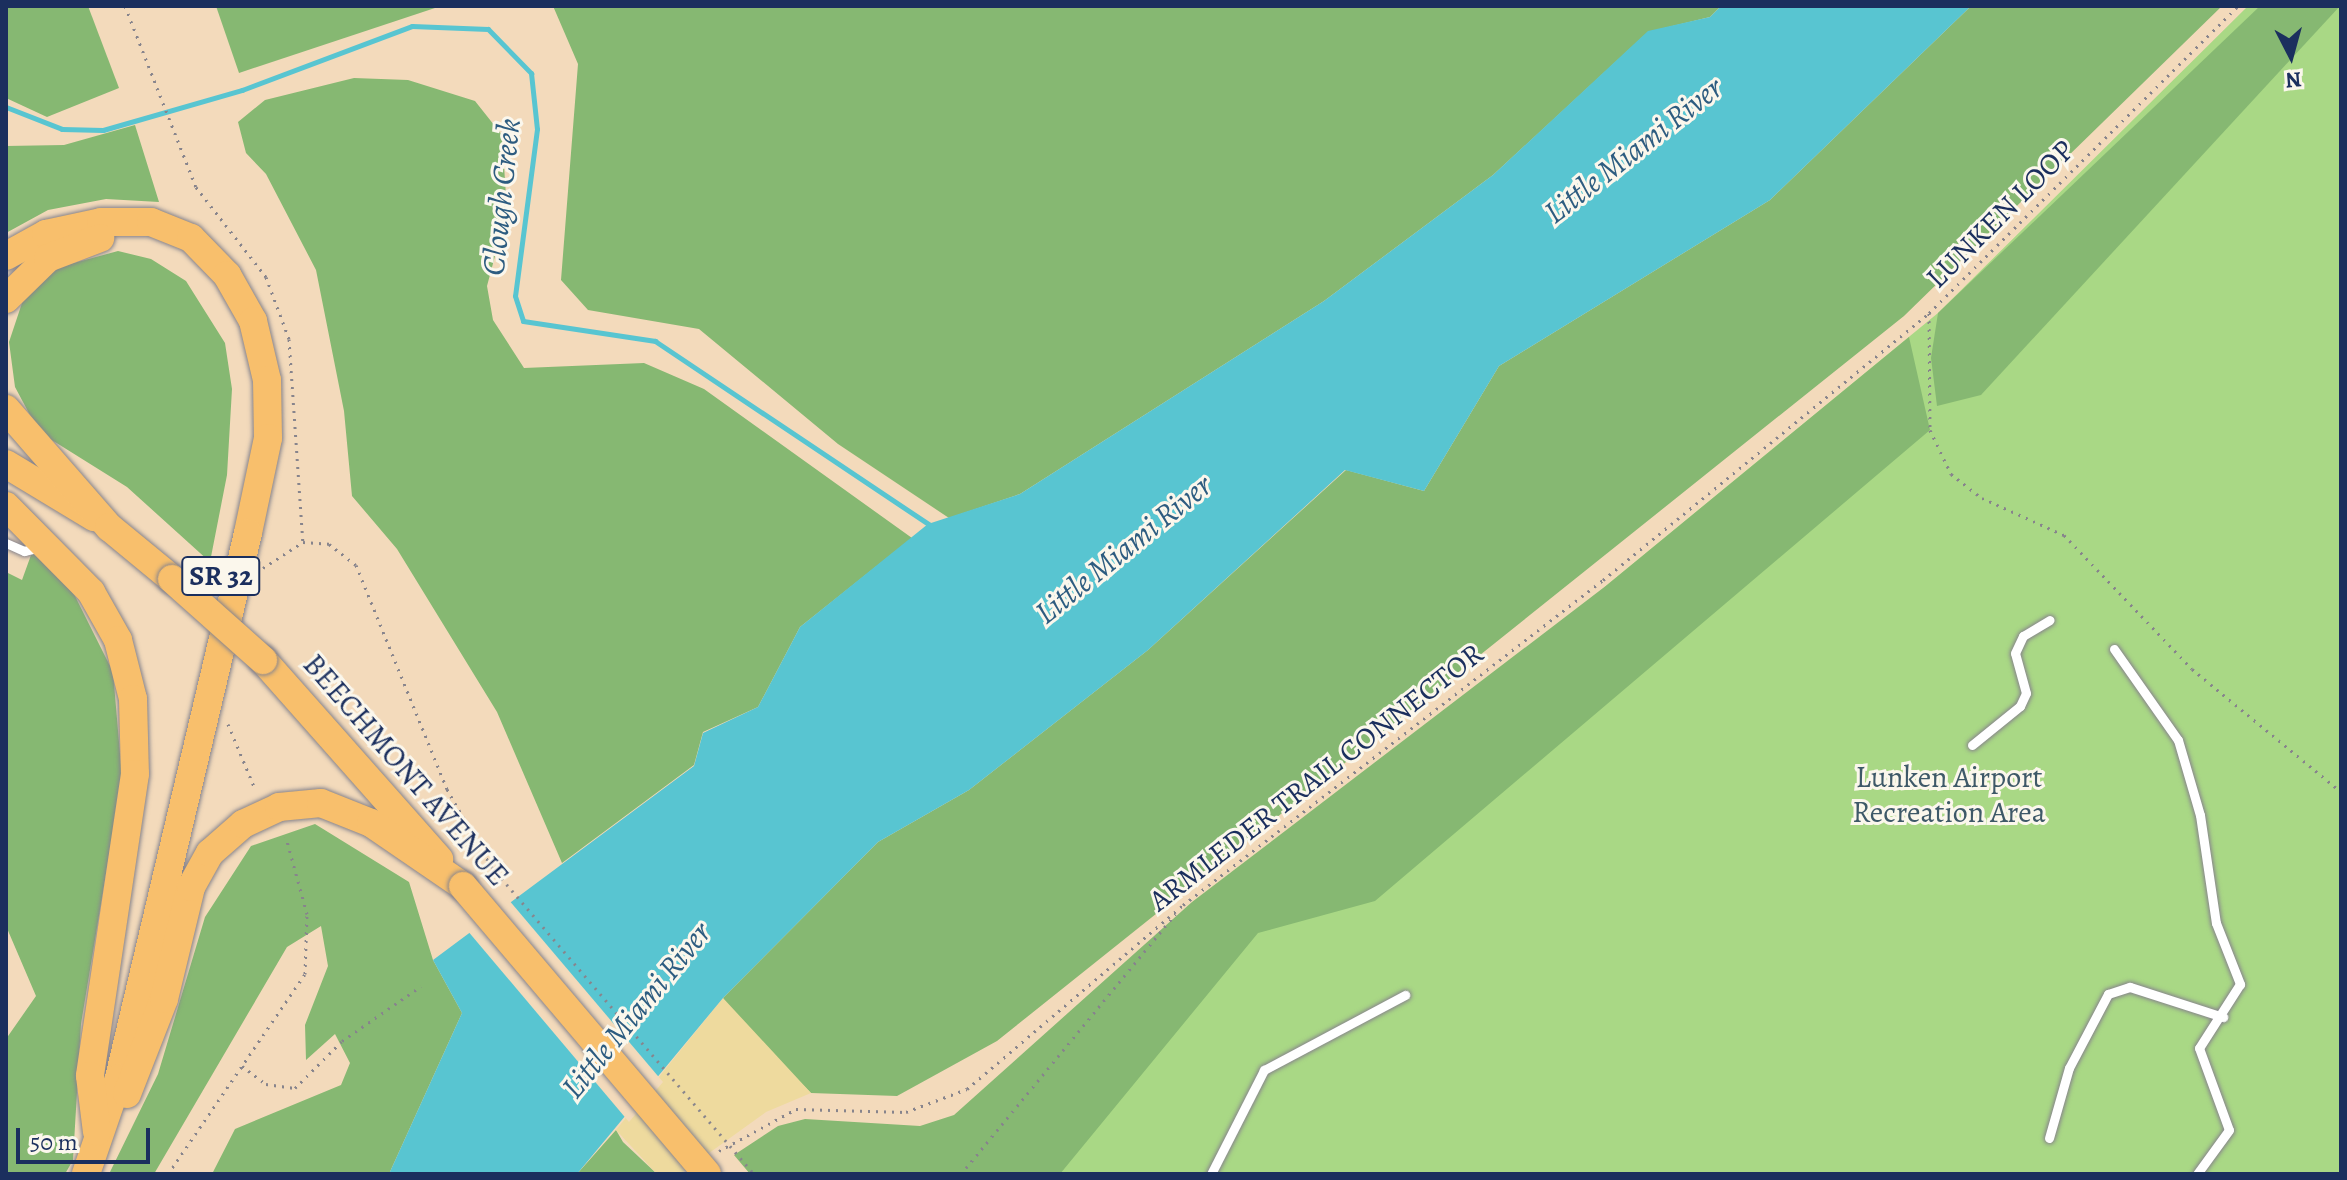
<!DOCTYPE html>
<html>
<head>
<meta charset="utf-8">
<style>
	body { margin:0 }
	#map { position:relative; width:2347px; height:1180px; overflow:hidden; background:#f3dabb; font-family:Alegreya,serif }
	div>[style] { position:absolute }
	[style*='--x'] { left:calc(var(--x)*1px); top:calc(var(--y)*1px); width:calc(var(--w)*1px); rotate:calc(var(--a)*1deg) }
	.green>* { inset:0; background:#a9d885 }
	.forest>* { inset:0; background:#86b872 }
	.sand>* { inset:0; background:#eeda9e }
	.water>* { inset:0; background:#58c5d1 }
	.pier>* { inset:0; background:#f3dabb }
	.stream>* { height:5px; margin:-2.5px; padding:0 2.5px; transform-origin:2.5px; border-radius:2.5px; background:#58c5d1 }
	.path>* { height:3px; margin-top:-1.5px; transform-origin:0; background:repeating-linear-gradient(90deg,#87848c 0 2px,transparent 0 8px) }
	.roads { filter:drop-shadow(0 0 2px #87848c) drop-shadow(0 0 2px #87848c) }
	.service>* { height:9px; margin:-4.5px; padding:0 4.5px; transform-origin:4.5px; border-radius:4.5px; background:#fff }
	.primary>* { height:28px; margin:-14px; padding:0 14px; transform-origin:14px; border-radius:14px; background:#f8bf6c }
	.trunk>* { height:28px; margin:-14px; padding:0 14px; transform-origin:14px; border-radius:14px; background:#f8bf6c }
	.path-bridge>* { height:3px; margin-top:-1.5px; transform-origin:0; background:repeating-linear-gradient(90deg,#87848c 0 2px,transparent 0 8px) }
	.bridges { filter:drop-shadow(0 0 2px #87848c) drop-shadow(0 0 2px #87848c) }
	.trunk-bridge>* { height:28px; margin:-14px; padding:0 14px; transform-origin:14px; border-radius:14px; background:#f8bf6c }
	span { translate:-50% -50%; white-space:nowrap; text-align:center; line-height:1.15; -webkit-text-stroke:6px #fbf7ec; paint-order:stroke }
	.shield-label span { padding:2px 6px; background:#fbf7ec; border:2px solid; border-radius:6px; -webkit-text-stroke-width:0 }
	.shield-label { font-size:28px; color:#1b2f5e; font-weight:700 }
	.street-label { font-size:30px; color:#1b2f5e }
	.park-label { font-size:30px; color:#3e5968 }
	.water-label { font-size:32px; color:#2d5c80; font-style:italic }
	.frame { position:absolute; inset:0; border:8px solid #1b2f5e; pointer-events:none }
	.north { position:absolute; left:2251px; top:16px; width:80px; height:80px; -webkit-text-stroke:6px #fbf7ec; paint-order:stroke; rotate:174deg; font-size:22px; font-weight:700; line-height:32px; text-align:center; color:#1b2f5e }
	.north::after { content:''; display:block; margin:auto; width:28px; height:36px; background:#1b2f5e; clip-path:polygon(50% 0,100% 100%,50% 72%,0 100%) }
	.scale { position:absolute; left:16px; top:1128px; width:134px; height:36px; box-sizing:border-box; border:4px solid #1b2f5e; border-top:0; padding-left:10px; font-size:24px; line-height:28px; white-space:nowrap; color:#1b2f5e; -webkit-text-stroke:6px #fbf7ec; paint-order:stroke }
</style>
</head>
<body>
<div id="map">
	<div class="green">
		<div style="clip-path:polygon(2248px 6px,2341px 6px,2341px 1174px,971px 1174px,1607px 585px,1938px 313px)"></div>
	</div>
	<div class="forest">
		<div style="clip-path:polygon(6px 6px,88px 6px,119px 88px,47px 117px,6px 98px)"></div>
		<div style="clip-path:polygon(216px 6px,441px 6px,239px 73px)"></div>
		<div style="clip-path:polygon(553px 6px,1721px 6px,1710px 17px,1648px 32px,1493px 175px,1324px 301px,1020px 494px,949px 518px,838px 444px,699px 329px,588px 310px,561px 280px,578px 64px)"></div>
		<div style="clip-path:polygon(1971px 6px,2222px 6px,1904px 316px,997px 1041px,897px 1096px,811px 1093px,728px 1011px,723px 998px,878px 842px,969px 790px,1148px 650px,1346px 470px,1424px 491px,1499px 366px,1770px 200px)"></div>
		<div style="clip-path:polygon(2260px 6px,2340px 6px,1981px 395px,1937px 406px,1931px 358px,1938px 313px)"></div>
		<div style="clip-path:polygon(354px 78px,408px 80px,475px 101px,502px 135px,507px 211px,487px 286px,493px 320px,524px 368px,644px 363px,704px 389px,912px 538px,800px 627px,758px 707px,703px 732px,694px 765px,562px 863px,497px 712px,397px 549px,352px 496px,344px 411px,316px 270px,266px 174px,246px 153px,238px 122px,265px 100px)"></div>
		<div style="clip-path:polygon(135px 125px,159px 202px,106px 199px,48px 210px,6px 233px,6px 146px,64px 145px)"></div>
		<div style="clip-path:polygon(118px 251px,151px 259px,186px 281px,225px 343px,232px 389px,227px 475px,210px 562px,127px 487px,39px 432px,15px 387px,9px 342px,23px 300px,59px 267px)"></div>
		<div style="clip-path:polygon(1909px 337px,1930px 430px,1375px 901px,1258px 933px,1060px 1174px,750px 1174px,734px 1155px,778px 1126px,805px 1119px,920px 1126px,954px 1115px,1192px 902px,1607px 585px)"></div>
		<div style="clip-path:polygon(35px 544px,75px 596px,113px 672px,122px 777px,81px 1024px,73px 1160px,65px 1174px,6px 1174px,6px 1039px,36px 996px,6px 926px,6px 572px,22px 580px)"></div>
		<div style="clip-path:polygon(315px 824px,409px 882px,433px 960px,462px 1013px,389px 1174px,212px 1174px,235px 1129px,341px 1085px,350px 1063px,335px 1034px,306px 1060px,305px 1025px,328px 966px,321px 926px,287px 947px,154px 1174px,109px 1174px,158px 1074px,205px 917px,251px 846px)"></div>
		<div style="clip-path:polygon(616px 1130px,623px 1142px,657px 1174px,577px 1174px)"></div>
	</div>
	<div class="sand">
		<div style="clip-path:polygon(723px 998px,811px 1093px,766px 1112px,680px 1174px,657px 1174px,616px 1130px)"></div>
	</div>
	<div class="water">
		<div style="clip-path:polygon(1721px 6px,1971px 6px,1770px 200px,1499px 366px,1424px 491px,1345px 470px,1148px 650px,969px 790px,878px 842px,723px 998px,577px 1174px,389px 1174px,462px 1013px,433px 960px,694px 766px,703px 733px,758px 707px,800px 627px,928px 524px,1020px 494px,1324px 301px,1493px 175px,1648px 31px,1710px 17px)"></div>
	</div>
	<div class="pier">
		<div style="clip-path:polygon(508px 899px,663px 1082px,629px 1122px,467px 930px)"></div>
	</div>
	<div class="stream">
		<div style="--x:6;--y:107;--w:60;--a:21.4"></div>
		<div style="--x:62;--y:129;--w:41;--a:1.4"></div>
		<div style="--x:103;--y:130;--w:145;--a:-16.1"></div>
		<div style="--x:242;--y:90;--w:182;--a:-20.6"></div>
		<div style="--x:412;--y:26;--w:76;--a:2.3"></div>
		<div style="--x:488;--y:29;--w:62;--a:45.7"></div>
		<div style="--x:531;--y:73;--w:56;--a:83.9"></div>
		<div style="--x:537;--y:129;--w:168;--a:97.5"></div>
		<div style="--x:515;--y:296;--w:26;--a:72"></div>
		<div style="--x:523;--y:321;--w:134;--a:8.6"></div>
		<div style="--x:655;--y:341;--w:332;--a:33.8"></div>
	</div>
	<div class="path">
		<div style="--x:125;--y:6;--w:194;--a:68.6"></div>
		<div style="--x:196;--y:187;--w:114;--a:52.1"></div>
		<div style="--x:266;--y:277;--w:66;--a:69.6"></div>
		<div style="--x:289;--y:339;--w:203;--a:86.1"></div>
		<div style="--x:1929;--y:313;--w:117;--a:89.5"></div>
		<div style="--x:1930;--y:430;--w:49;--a:64.5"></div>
		<div style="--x:1951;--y:474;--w:39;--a:38"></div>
		<div style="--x:1982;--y:498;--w:90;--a:24.3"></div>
		<div style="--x:2064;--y:535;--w:185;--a:46.3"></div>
		<div style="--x:2192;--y:669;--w:193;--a:39.5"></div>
		<div style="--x:263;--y:568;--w:48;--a:-33"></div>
		<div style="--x:303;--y:542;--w:26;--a:4"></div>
		<div style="--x:329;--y:544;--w:34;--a:38"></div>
		<div style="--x:356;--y:565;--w:242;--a:67.9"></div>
		<div style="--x:447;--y:789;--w:89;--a:60.3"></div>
		<div style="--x:228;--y:724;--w:70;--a:67.4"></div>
		<div style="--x:242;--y:1066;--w:30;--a:37"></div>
		<div style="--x:266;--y:1084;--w:29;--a:8"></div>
		<div style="--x:295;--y:1088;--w:66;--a:-45"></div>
		<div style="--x:342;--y:1041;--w:96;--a:-34.8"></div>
		<div style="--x:719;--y:1151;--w:88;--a:-28.6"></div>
		<div style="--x:796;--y:1109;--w:110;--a:1.6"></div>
		<div style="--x:906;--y:1112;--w:65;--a:-20.7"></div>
		<div style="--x:967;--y:1089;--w:284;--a:-40.4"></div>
		<div style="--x:1183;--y:905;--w:531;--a:-37.73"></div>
		<div style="--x:1603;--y:580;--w:421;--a:-39.3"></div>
		<div style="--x:1929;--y:313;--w:436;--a:-44.8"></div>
		<div style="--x:168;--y:1174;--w:242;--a:-55.6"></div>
		<div style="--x:305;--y:974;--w:60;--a:-88.1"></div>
		<div style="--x:307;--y:914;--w:80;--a:-105.3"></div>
		<div style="--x:961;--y:1174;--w:337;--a:-50.5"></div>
	</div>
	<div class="roads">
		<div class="service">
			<div style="--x:6;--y:543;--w:20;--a:24"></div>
			<div style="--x:24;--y:551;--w:17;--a:-13"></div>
			<div style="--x:2114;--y:649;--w:111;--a:54.9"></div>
			<div style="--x:2178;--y:740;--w:78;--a:73.7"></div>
			<div style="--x:2200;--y:815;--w:109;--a:81.6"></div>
			<div style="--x:2216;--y:923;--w:66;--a:68.5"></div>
			<div style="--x:2240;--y:984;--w:76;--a:122.6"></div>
			<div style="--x:2199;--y:1048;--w:87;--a:69.9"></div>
			<div style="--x:2229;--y:1130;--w:54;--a:126"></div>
			<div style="--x:1972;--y:745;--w:62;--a:-39.1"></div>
			<div style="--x:2020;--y:706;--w:14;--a:-65"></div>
			<div style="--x:2026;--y:693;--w:41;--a:-105.4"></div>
			<div style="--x:2015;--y:653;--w:19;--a:-65"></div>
			<div style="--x:2023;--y:636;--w:31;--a:-31"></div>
			<div style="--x:2049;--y:1138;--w:73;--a:-74.1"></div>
			<div style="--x:2069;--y:1068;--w:84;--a:-62.2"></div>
			<div style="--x:2108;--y:994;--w:23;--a:-18"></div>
			<div style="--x:2130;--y:987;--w:98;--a:17.9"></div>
			<div style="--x:1211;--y:1174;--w:117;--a:-63"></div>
			<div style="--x:1264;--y:1070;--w:160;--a:-28"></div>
		</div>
		<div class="primary">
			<div style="--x:6;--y:464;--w:103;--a:31.1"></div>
		</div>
		<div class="trunk">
			<div style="--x:6;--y:256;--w:46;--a:-28.8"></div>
			<div style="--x:46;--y:234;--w:56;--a:-12.3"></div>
			<div style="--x:101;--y:222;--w:50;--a:0"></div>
			<div style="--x:151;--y:222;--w:43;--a:21.8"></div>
			<div style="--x:191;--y:238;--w:52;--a:45.8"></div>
			<div style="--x:227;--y:275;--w:53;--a:60.5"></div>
			<div style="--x:253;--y:321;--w:61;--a:76.7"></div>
			<div style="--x:267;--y:380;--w:58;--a:89"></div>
			<div style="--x:268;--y:438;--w:97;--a:101.9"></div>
			<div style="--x:248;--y:533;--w:560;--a:103.32"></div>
			<div style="--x:119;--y:1078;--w:102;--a:109"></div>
			<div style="--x:6;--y:299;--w:59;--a:-44.3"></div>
			<div style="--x:48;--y:258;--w:56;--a:-21"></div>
			<div style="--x:6;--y:409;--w:157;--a:48.9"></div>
			<div style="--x:109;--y:527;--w:82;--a:39.5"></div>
			<div style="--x:6;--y:506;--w:121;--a:45.3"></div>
			<div style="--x:91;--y:592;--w:55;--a:60.6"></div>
			<div style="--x:118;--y:640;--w:61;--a:75.7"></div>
			<div style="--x:133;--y:699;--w:75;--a:88.5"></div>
			<div style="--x:135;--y:774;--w:305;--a:98.5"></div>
			<div style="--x:90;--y:1076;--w:56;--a:82.9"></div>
			<div style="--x:263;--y:660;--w:266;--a:48.5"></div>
			<div style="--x:127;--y:1094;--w:102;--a:-68.7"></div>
			<div style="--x:164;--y:999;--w:115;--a:-76.4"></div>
			<div style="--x:191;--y:887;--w:39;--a:-61"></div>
			<div style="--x:210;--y:853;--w:44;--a:-41.3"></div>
			<div style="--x:243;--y:824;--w:40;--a:-25"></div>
			<div style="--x:279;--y:807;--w:42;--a:-5.4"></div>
			<div style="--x:321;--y:803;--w:54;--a:21.8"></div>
			<div style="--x:371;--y:823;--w:112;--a:34.4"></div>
		</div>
	</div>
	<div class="path-bridge">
		<div style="--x:491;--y:866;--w:405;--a:49.5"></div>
	</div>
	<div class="bridges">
		<div class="trunk-bridge">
			<div style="--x:172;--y:579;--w:122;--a:41.7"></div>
			<div style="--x:463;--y:886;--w:377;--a:49.7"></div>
		</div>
	</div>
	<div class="shield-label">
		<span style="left:221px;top:576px">SR 32</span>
	</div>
	<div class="street-label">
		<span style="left:2000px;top:214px;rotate:-45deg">LUNKEN LOOP</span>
		<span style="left:406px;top:770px;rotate:49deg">BEECHMONT AVENUE</span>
		<span style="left:1316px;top:777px;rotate:-38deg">ARMLEDER TRAIL CONNECTOR</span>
	</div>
	<div class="park-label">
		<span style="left:1949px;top:794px">Lunken Airport<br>Recreation Area</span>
	</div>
	<div class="water-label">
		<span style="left:1633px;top:150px;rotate:-38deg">Little Miami River</span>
		<span style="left:501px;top:197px;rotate:-84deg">Clough Creek</span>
		<span style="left:1123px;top:549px;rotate:-39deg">Little Miami River</span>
		<span style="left:636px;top:1010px;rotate:-51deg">Little Miami River</span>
	</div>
	<div class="frame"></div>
	<div class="north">N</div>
	<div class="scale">50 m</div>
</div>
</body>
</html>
